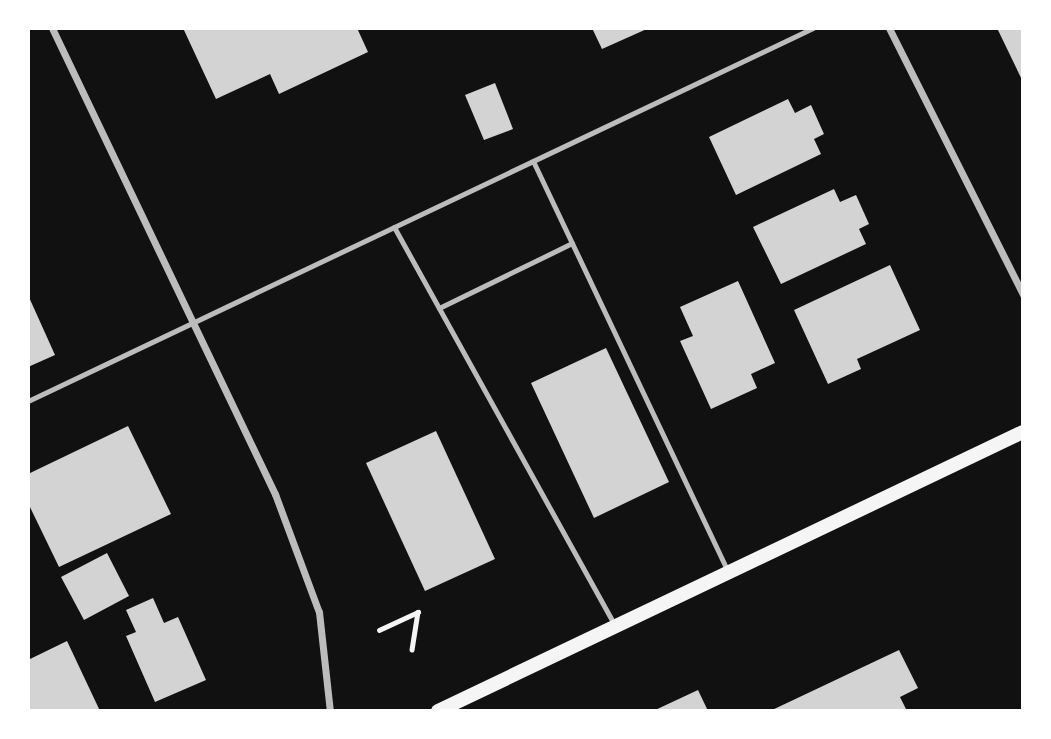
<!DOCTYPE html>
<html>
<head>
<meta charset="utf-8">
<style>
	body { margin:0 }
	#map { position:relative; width:1051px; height:739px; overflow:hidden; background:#111; font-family:"Noto Sans",sans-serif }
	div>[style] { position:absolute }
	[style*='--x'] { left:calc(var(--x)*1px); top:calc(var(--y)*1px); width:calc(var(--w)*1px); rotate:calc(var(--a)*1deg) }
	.building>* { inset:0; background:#d3d3d3 }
	.path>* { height:4.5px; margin:-2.25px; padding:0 2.25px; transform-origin:2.25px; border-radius:2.25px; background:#f5f5f5 }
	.service>* { height:5px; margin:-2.5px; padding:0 2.5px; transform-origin:2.5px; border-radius:2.5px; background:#bcbcbc }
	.minor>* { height:7px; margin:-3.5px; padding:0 3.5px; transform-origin:3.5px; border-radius:3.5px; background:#bcbcbc }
	.secondary>* { height:14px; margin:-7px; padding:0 7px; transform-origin:7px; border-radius:7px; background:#f5f5f5 }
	span { translate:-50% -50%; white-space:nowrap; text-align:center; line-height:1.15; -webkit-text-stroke:7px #fff; paint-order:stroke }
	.frame { position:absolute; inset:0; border:30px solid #fff; pointer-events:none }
</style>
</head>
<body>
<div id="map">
	<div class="building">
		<div style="clip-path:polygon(183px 28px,357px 28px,368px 52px,279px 94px,270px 74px,216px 99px)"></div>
		<div style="clip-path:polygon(592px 28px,649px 28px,602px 49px)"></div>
		<div style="clip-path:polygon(997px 28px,1023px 28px,1023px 82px)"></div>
		<div style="clip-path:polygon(495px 83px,513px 129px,484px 140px,465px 95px)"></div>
		<div style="clip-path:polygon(788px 99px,795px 113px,811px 105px,824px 134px,814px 139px,821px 154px,736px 195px,709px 137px)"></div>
		<div style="clip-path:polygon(834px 189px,840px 202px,856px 195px,869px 224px,859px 229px,866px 244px,781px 284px,753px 227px)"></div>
		<div style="clip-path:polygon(890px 265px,920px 330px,857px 359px,861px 369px,828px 384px,794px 310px)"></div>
		<div style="clip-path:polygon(738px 281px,775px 363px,751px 374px,757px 388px,711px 409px,680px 341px,693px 336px,680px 307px)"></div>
		<div style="clip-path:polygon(28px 295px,55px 355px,28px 367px)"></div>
		<div style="clip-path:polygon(606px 348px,669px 482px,594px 518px,531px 383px)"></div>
		<div style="clip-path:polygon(128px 426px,171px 514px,59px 567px,28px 503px,28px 474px)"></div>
		<div style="clip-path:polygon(436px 431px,495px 559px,425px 591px,366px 463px)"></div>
		<div style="clip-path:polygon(107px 553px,129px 596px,84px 620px,61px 577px)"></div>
		<div style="clip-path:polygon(153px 598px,164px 623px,178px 617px,206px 680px,155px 702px,126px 636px,136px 632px,126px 610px)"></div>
		<div style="clip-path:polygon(67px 641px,100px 711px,28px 711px,28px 660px)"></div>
		<div style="clip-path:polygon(899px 650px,918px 688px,900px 697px,907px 711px,770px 711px)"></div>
		<div style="clip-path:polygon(698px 690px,708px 711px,653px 711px)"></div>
	</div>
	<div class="path">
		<div style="--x:379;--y:630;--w:43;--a:-24.8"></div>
		<div style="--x:418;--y:612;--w:38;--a:99"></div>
	</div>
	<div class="service">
		<div style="--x:533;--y:161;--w:453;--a:64.6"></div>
		<div style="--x:394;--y:227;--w:454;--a:61"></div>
		<div style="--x:439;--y:308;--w:148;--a:-26"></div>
		<div style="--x:28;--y:401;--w:869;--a:-25.42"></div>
	</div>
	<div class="minor">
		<div style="--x:52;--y:28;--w:517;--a:64.43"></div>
		<div style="--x:275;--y:494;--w:126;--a:69.6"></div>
		<div style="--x:319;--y:612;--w:100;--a:83.7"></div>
		<div style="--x:889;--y:28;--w:299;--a:63.3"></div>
	</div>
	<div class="secondary">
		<div style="--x:438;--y:711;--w:648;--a:-25.5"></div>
	</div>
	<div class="frame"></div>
</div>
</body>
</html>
